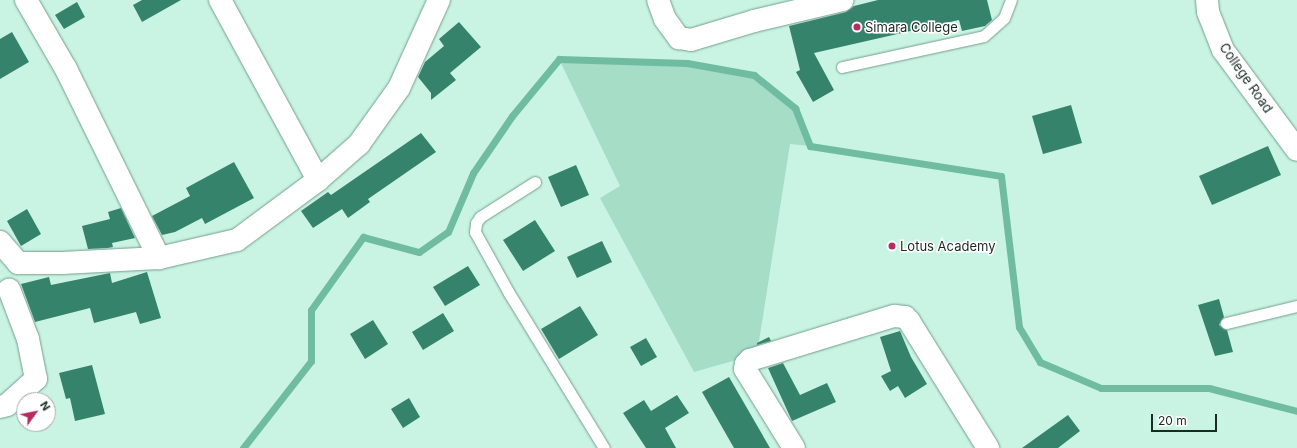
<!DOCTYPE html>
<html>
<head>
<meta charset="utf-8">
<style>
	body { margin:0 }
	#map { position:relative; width:1297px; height:448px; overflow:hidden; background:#c9f4e3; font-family:Inter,sans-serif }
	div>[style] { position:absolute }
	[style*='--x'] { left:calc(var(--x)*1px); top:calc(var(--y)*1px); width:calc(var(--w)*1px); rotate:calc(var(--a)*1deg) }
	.green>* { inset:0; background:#a5ddc7 }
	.stream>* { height:7px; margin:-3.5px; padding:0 3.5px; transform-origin:3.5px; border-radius:3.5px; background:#70bca1 }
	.building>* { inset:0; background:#36836b }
	.roads { filter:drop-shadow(0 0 1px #749d8d) drop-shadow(0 0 1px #749d8d) }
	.lane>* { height:11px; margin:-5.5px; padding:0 5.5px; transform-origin:5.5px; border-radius:5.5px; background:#fff }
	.street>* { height:22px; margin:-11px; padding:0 11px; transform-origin:11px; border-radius:11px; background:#fff }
	.dots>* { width:11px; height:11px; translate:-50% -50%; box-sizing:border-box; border:2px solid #fff; border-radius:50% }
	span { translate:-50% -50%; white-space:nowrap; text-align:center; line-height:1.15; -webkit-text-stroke:3px #fff; paint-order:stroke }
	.poi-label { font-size:13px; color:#192923 }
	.left { translate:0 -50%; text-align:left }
	.street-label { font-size:13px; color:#192923 }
	.north { position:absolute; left:16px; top:392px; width:40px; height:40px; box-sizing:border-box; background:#fff; border:1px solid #a3a9a7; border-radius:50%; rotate:57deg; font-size:11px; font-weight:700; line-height:16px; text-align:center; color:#192923 }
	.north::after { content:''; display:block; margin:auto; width:14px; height:18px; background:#b72b61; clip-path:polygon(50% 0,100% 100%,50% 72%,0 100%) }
	.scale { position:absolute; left:1151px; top:414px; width:66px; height:18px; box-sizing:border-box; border:2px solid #192923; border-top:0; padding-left:5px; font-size:12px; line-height:14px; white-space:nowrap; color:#192923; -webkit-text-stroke:3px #fff; paint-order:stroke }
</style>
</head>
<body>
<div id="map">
	<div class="green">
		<div style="clip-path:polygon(559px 59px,687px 63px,754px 75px,795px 108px,810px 146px,790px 144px,757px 354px,694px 372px,600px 198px,620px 186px)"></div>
	</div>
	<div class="stream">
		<div style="--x:243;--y:448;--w:110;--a:-52"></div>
		<div style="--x:311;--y:361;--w:51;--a:-90"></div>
		<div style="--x:311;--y:310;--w:90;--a:-54.5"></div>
		<div style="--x:363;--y:237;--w:58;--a:15"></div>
		<div style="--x:419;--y:252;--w:35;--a:-35"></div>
		<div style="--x:448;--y:232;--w:64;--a:-67"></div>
		<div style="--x:473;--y:173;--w:69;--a:-55.6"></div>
		<div style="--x:512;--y:116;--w:74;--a:-50.5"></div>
		<div style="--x:559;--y:59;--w:128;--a:1.8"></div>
		<div style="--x:687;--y:63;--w:68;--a:10.2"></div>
		<div style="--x:754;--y:75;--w:53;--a:38.8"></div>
		<div style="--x:795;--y:108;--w:41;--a:68.5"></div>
		<div style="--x:810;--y:146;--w:193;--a:8.9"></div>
		<div style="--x:1001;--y:176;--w:152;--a:83.2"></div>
		<div style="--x:1019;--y:327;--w:41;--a:59"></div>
		<div style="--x:1040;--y:362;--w:66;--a:23.1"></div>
		<div style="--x:1101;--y:388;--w:108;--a:0"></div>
		<div style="--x:1209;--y:388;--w:91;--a:14.6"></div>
	</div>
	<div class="building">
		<div style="clip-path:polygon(142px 0,181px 0,142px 22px,133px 5px)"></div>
		<div style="clip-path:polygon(878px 0,987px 0,992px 20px,985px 26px,962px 31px,959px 20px,814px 53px,834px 90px,813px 102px,796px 72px,800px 70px,789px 26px,846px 12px,854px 6px)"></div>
		<div style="clip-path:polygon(77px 2px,85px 17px,64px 29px,55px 15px)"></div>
		<div style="clip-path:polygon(459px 22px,481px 47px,450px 73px,456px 80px,431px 100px,431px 93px,418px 77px,425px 62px,444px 46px,439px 39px)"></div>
		<div style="clip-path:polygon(12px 32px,29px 62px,0 79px,0 39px)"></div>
		<div style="clip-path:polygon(1071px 105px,1082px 143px,1043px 154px,1032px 116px)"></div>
		<div style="clip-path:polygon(421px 133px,436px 152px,368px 199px,370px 202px,348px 218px,342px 209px,313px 228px,301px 211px,328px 192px,331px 195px)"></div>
		<div style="clip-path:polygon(1268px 146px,1281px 175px,1212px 205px,1199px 176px)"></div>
		<div style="clip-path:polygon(234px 162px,254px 198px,205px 224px,202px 218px,175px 232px,162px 235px,152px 216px,190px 196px,186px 188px)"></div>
		<div style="clip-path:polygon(576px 165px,589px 195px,561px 207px,548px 177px)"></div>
		<div style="clip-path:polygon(121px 208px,135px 238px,112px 243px,113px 247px,108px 248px,88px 249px,82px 226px,110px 219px,108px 212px)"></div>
		<div style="clip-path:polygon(27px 209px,41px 234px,21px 246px,7px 221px)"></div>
		<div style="clip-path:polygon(535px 220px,555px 251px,523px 271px,503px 240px)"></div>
		<div style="clip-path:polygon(602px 241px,612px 262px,577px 278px,567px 257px)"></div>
		<div style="clip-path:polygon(468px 266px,480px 285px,445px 306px,433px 287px)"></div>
		<div style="clip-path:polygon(147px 272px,161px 318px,140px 324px,136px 312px,94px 323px,90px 308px,35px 322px,21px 284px,49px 277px,51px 285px,110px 273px,112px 283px)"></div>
		<div style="clip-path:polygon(1219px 299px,1224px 317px,1219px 325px,1227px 330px,1233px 352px,1215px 356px,1198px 305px)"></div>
		<div style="clip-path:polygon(580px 306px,598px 335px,559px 359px,541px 329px)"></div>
		<div style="clip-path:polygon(443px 313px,454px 331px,423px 350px,412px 332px)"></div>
		<div style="clip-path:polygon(373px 320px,388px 344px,365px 359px,350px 334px)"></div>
		<div style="clip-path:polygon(900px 331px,911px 357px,927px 384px,905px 398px,898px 386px,890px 391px,881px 376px,891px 371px,880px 337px)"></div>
		<div style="clip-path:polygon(769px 337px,771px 341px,757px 345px,757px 343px)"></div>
		<div style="clip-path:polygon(646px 338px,657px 357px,641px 366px,630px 347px)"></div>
		<div style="clip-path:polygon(783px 363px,800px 395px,827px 383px,836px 402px,792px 421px,768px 368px)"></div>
		<div style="clip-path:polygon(92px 365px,105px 414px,75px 421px,70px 398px,66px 399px,59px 373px)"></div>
		<div style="clip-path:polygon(729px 377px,770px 448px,734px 448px,702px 392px)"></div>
		<div style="clip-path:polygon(677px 395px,689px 413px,665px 428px,676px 448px,646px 448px,623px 413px,644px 400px,651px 411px)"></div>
		<div style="clip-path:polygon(409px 398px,420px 417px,403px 428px,391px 409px)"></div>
		<div style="clip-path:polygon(1068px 415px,1080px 431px,1058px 448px,1022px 448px)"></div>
	</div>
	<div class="roads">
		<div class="lane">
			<div style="--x:842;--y:67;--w:145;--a:-12.3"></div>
			<div style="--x:984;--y:36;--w:27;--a:-42"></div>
			<div style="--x:1004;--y:18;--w:19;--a:-69"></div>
			<div style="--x:535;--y:182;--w:65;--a:147.5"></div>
			<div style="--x:480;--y:217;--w:7;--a:124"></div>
			<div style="--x:476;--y:223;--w:9;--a:96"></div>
			<div style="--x:475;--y:232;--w:70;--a:60.9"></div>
			<div style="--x:509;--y:293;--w:182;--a:58.5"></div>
			<div style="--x:1226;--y:323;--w:73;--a:-13.5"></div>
		</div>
		<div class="street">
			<div style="--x:26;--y:0;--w:80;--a:59.9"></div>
			<div style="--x:66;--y:69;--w:211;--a:63.8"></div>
			<div style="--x:220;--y:0;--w:205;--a:61.4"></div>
			<div style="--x:658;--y:0;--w:20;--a:70"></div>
			<div style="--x:665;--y:19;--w:24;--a:54"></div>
			<div style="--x:679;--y:38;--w:12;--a:9"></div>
			<div style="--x:691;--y:40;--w:66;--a:-16.8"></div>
			<div style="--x:754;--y:21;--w:91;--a:-13.3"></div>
			<div style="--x:1207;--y:0;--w:12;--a:85"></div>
			<div style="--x:1208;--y:12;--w:41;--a:68.5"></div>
			<div style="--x:1223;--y:50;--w:124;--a:53.5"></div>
			<div style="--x:0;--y:242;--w:28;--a:49"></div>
			<div style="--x:18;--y:263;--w:44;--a:0"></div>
			<div style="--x:62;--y:263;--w:97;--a:-3"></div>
			<div style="--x:159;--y:258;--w:80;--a:-13"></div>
			<div style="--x:237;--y:240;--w:101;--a:-36.5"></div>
			<div style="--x:318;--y:180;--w:55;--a:-41.3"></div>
			<div style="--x:359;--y:144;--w:69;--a:-54.5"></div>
			<div style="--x:399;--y:88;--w:97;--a:-65.6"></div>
			<div style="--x:0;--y:407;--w:7;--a:-16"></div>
			<div style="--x:7;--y:405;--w:39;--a:-42"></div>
			<div style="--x:36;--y:379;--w:41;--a:-101.3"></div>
			<div style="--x:28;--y:339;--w:53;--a:-110.8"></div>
			<div style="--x:794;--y:448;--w:93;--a:-121.8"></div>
			<div style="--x:745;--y:369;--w:5;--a:-79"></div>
			<div style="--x:746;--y:364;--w:6;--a:-45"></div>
			<div style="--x:750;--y:360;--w:151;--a:-17"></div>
			<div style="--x:894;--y:316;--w:11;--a:5"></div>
			<div style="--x:905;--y:317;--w:6;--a:45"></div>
			<div style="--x:909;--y:321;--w:150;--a:58.1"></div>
		</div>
	</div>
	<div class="dots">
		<div style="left:857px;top:27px;background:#b72b61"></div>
		<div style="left:892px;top:246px;background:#b72b61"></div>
	</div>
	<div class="poi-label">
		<span class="left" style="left:865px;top:27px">Simara College</span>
		<span class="left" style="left:900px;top:246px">Lotus Academy</span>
	</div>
	<div class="street-label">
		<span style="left:1246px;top:78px;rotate:55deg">College Road</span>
	</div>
	<div class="north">N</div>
	<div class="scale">20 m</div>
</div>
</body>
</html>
